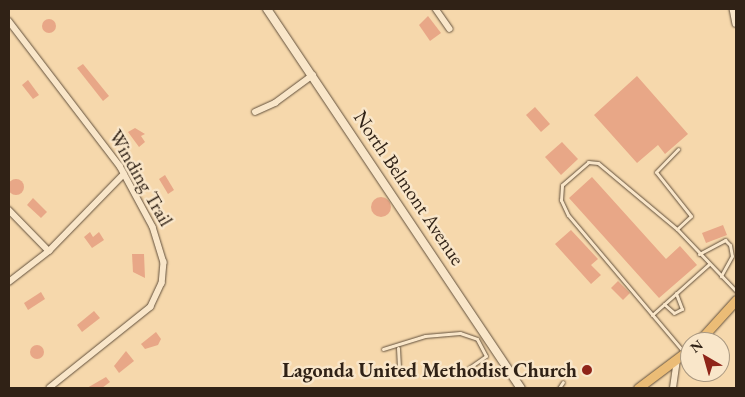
<!DOCTYPE html>
<html>
<head>
<meta charset="utf-8">
<style>
	body { margin:0 }
	#map { position:relative; width:745px; height:397px; overflow:hidden; background:#f6d8ac; font-family:"EB Garamond",serif }
	div>[style] { position:absolute }
	[style*='--x'] { left:calc(var(--x)*1px); top:calc(var(--y)*1px); width:calc(var(--w)*1px); rotate:calc(var(--a)*1deg) }
	.building>* { inset:0; background:#e8a787 }
	.round { border-radius:50% }
	.roads { filter:drop-shadow(0 0 1px #62503c) drop-shadow(0 0 1px #62503c) }
	.service>* { height:3px; margin:-1.5px; padding:0 1.5px; transform-origin:1.5px; border-radius:1.5px; background:#f9e6c9 }
	.minor>* { height:5.5px; margin:-2.75px; padding:0 2.75px; transform-origin:2.75px; border-radius:2.75px; background:#f9e6c9 }
	.tertiary>* { height:8px; margin:-4px; padding:0 4px; transform-origin:4px; border-radius:4px; background:#f9e6c9 }
	.primary>* { height:9px; margin:-4.5px; padding:0 4.5px; transform-origin:4.5px; border-radius:4.5px; background:#ebbc76 }
	.dots>* { width:14px; height:14px; translate:-50% -50%; box-sizing:border-box; border:2px solid #f9e6c9; border-radius:50% }
	span { translate:-50% -50%; white-space:nowrap; text-align:center; line-height:1.15; -webkit-text-stroke:5px #f9e6c9; paint-order:stroke }
	.street-label { font-size:20px; color:#302216 }
	.poi-label { font-size:20px; color:#302216; font-weight:700 }
	.right { translate:-100% -50%; text-align:right }
	.frame { position:absolute; inset:0; border:10px solid #302216; pointer-events:none }
	.north { position:absolute; left:680px; top:332px; width:50px; height:50px; box-sizing:border-box; background:#f9e6c9; border:1px solid #a99881; border-radius:50%; rotate:322deg; font-size:14px; font-weight:700; line-height:20px; text-align:center; color:#302216 }
	.north::after { content:''; display:block; margin:auto; width:18px; height:22px; background:#8f2418; clip-path:polygon(50% 0,100% 100%,50% 72%,0 100%) }
</style>
</head>
<body>
<div id="map">
	<div class="building">
		<div style="clip-path:polygon(428px 16px,441px 33px,430px 41px,419px 25px)"></div>
		<div class="round" style="left:42px;top:19px;width:14px;height:14px"></div>
		<div style="clip-path:polygon(83px 64px,109px 96px,103px 101px,77px 68px)"></div>
		<div style="clip-path:polygon(637px 76px,688px 134px,665px 154px,658px 145px,637px 163px,594px 115px)"></div>
		<div style="clip-path:polygon(28px 80px,39px 95px,33px 99px,22px 85px)"></div>
		<div style="clip-path:polygon(535px 107px,550px 124px,541px 132px,526px 115px)"></div>
		<div style="clip-path:polygon(135px 128px,145px 134px,141px 136px,145px 142px,139px 147px,128px 132px)"></div>
		<div style="clip-path:polygon(562px 142px,578px 159px,561px 175px,545px 157px)"></div>
		<div style="clip-path:polygon(165px 175px,174px 190px,168px 194px,159px 179px)"></div>
		<div style="clip-path:polygon(592px 177px,666px 259px,680px 246px,697px 265px,659px 298px,569px 198px)"></div>
		<div class="round" style="left:8px;top:179px;width:16px;height:16px"></div>
		<div class="round" style="left:371px;top:197px;width:20px;height:20px"></div>
		<div style="clip-path:polygon(33px 198px,47px 212px,41px 218px,27px 205px)"></div>
		<div style="clip-path:polygon(723px 225px,727px 235px,706px 243px,702px 233px)"></div>
		<div style="clip-path:polygon(571px 230px,598px 259px,591px 265px,601px 275px,591px 284px,555px 244px)"></div>
		<div style="clip-path:polygon(90px 232px,93px 237px,99px 232px,104px 240px,92px 248px,84px 237px)"></div>
		<div style="clip-path:polygon(132px 254px,144px 254px,145px 278px,133px 272px)"></div>
		<div style="clip-path:polygon(618px 281px,630px 293px,623px 300px,611px 288px)"></div>
		<div style="clip-path:polygon(41px 292px,45px 299px,28px 310px,24px 303px)"></div>
		<div style="clip-path:polygon(94px 311px,100px 318px,82px 332px,77px 325px)"></div>
		<div style="clip-path:polygon(156px 332px,161px 339px,158px 345px,145px 349px,141px 344px)"></div>
		<div class="round" style="left:30px;top:345px;width:14px;height:14px"></div>
		<div style="clip-path:polygon(126px 351px,134px 361px,119px 373px,114px 366px)"></div>
		<div style="clip-path:polygon(106px 377px,110px 382px,102px 388px,87px 388px)"></div>
	</div>
	<div class="roads">
		<div class="service">
			<div style="--x:677;--y:229;--w:19;--a:-43"></div>
			<div style="--x:691;--y:216;--w:56;--a:-128.5"></div>
			<div style="--x:656;--y:172;--w:32;--a:-46"></div>
			<div style="--x:699;--y:254;--w:30;--a:-28"></div>
			<div style="--x:725;--y:240;--w:7;--a:45"></div>
			<div style="--x:730;--y:245;--w:11;--a:80"></div>
			<div style="--x:732;--y:256;--w:23;--a:119"></div>
			<div style="--x:664;--y:304;--w:13;--a:42"></div>
			<div style="--x:674;--y:313;--w:9;--a:-27"></div>
			<div style="--x:682;--y:309;--w:17;--a:-111"></div>
			<div style="--x:652;--y:315;--w:76;--a:-41.8"></div>
			<div style="--x:398;--y:348;--w:18;--a:87"></div>
			<div style="--x:383;--y:349;--w:44;--a:-17.2"></div>
			<div style="--x:425;--y:336;--w:35;--a:-5"></div>
			<div style="--x:460;--y:333;--w:18;--a:19"></div>
			<div style="--x:477;--y:339;--w:19;--a:62"></div>
			<div style="--x:486;--y:356;--w:21;--a:145"></div>
			<div style="--x:683;--y:351;--w:178;--a:-130.2"></div>
			<div style="--x:568;--y:215;--w:17;--a:-115"></div>
			<div style="--x:561;--y:200;--w:15;--a:-86"></div>
			<div style="--x:562;--y:185;--w:35;--a:-41"></div>
			<div style="--x:588;--y:162;--w:10;--a:6"></div>
			<div style="--x:598;--y:163;--w:103;--a:39.9"></div>
			<div style="--x:677;--y:229;--w:86;--a:46.4"></div>
			<div style="--x:559;--y:388;--w:7;--a:-56"></div>
		</div>
		<div class="minor">
			<div style="--x:436;--y:9;--w:24;--a:55"></div>
			<div style="--x:733;--y:9;--w:15;--a:79"></div>
			<div style="--x:9;--y:21;--w:183;--a:52.6"></div>
			<div style="--x:120;--y:166;--w:69;--a:61.6"></div>
			<div style="--x:153;--y:227;--w:37;--a:73"></div>
			<div style="--x:164;--y:262;--w:21;--a:95"></div>
			<div style="--x:162;--y:283;--w:26;--a:115"></div>
			<div style="--x:151;--y:307;--w:129;--a:141.3"></div>
			<div style="--x:255;--y:112;--w:22;--a:-24"></div>
			<div style="--x:275;--y:103;--w:47;--a:-36.4"></div>
			<div style="--x:9;--y:210;--w:57;--a:45.7"></div>
			<div style="--x:9;--y:282;--w:51;--a:-37.8"></div>
			<div style="--x:49;--y:251;--w:107;--a:-45.8"></div>
			<div style="--x:673;--y:388;--w:28;--a:-82"></div>
		</div>
		<div class="tertiary">
			<div style="--x:267;--y:9;--w:456;--a:56.2"></div>
		</div>
		<div class="primary">
			<div style="--x:698;--y:342;--w:57;--a:-47.9"></div>
			<div style="--x:638;--y:388;--w:65;--a:-36.9"></div>
		</div>
	</div>
	<div class="dots">
		<div style="left:587px;top:370px;background:#8f2418"></div>
	</div>
	<div class="street-label">
		<span style="left:141px;top:178px;rotate:60deg">Winding Trail</span>
		<span style="left:409px;top:188px;rotate:56deg">North Belmont Avenue</span>
	</div>
	<div class="poi-label">
		<span class="right" style="left:577px;top:370px">Lagonda United Methodist Church</span>
	</div>
	<div class="frame"></div>
	<div class="north">N</div>
</div>
</body>
</html>
